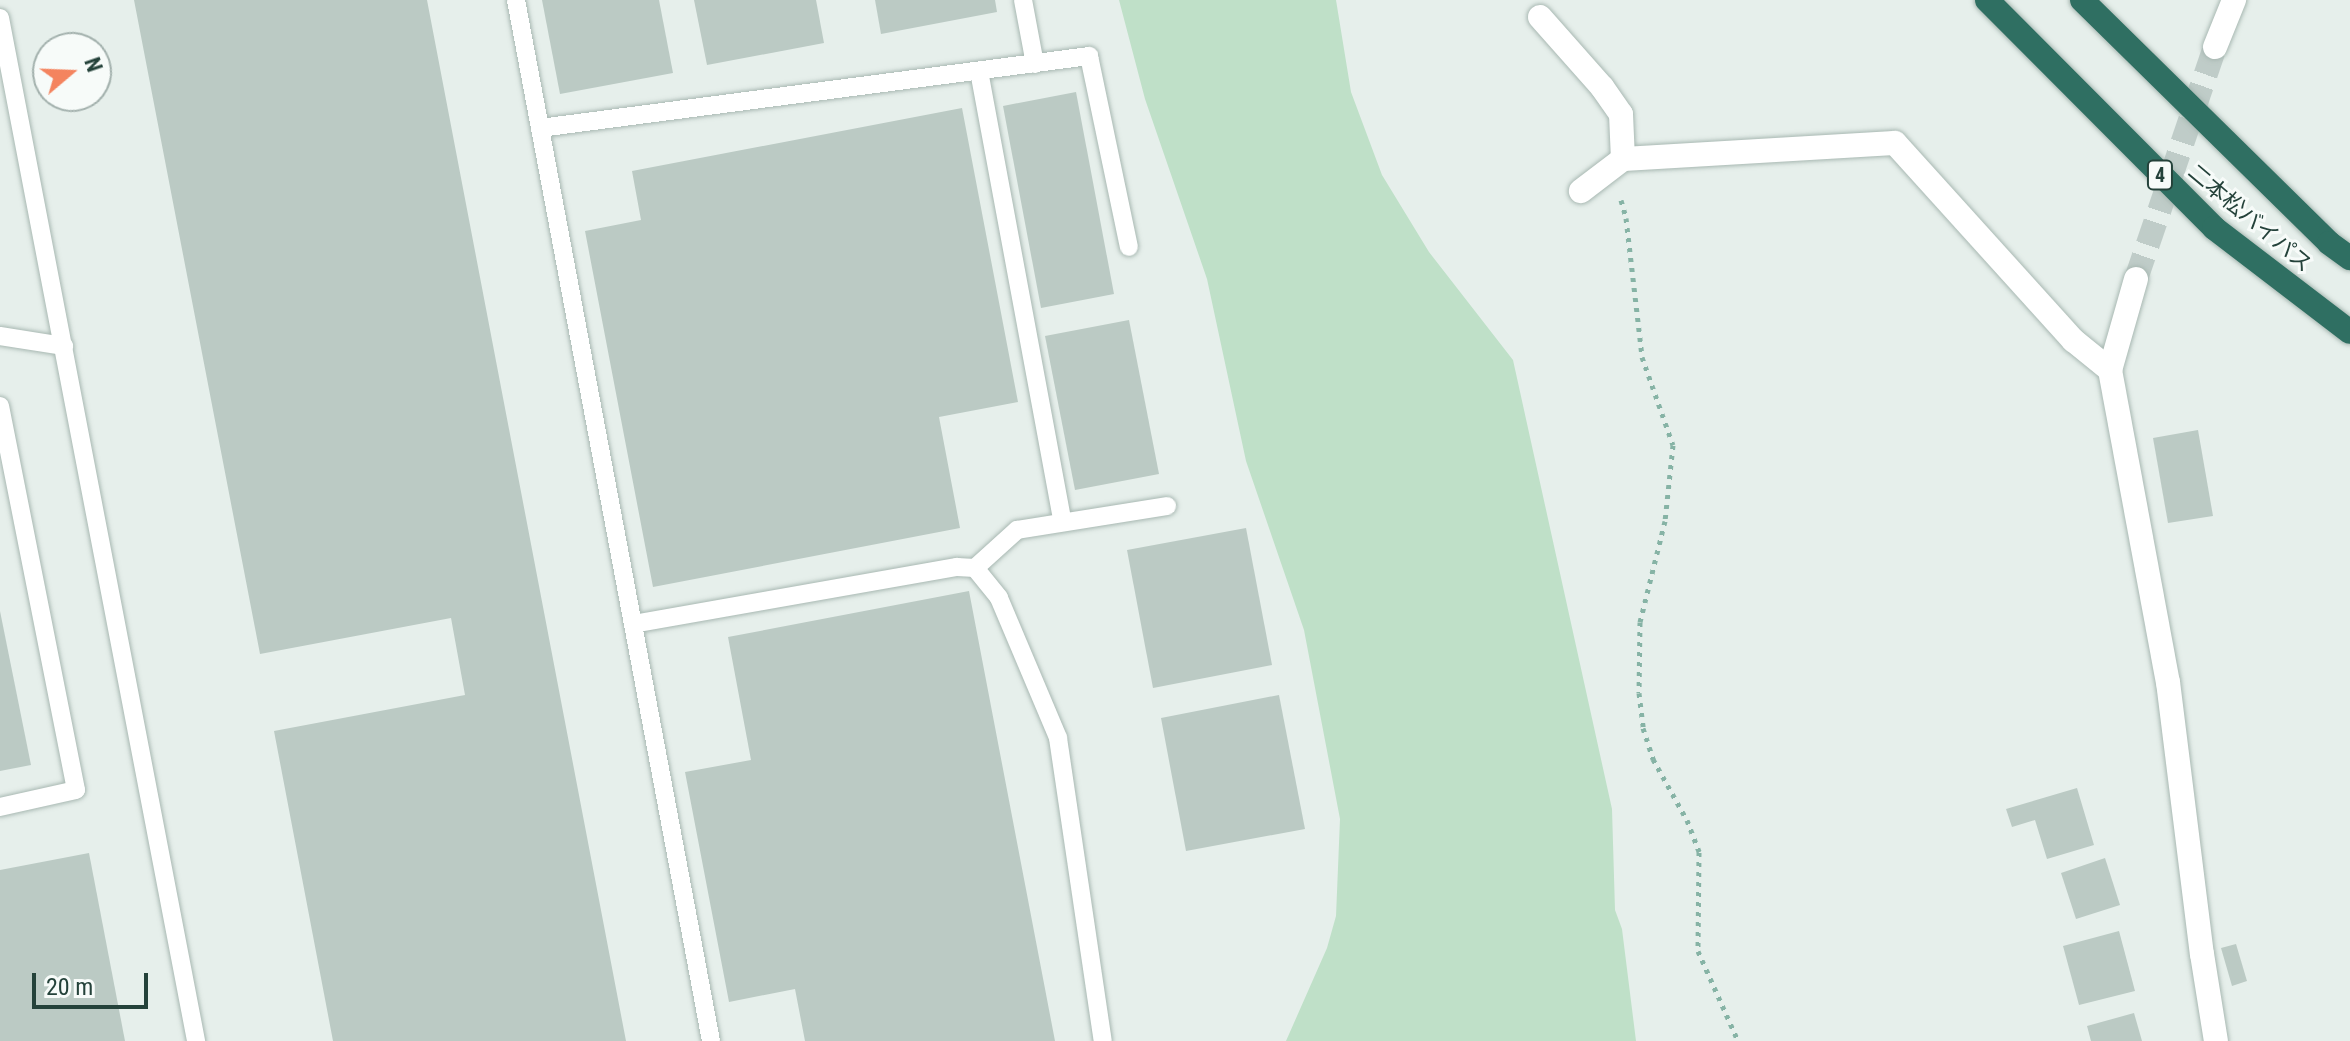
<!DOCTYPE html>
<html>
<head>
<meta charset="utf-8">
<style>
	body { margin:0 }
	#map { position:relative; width:2350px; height:1041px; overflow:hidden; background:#e6efeb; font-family:"Roboto Condensed","Noto Sans JP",sans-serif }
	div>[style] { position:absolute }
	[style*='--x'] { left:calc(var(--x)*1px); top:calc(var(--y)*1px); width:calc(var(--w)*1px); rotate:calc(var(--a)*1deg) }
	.green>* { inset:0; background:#bfe0c8 }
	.building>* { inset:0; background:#bbcac4 }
	.street-tunnel>* { height:24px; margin-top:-12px; transform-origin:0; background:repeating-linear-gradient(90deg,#bfccc8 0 24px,transparent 0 36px) }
	.path>* { height:5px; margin-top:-2.5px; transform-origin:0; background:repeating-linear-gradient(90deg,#86b3a5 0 4px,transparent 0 10px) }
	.roads { filter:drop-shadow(0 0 2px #a8b8b2) drop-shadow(0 0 2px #a8b8b2) }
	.lane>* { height:18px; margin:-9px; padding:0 9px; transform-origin:9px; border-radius:9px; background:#fff }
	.street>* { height:24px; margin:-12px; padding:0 12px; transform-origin:12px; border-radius:12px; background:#fff }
	.secondary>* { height:24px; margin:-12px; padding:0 12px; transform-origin:12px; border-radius:12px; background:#fff }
	.highway>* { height:24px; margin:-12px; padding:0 12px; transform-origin:12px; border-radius:12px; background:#2f6f62 }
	span { translate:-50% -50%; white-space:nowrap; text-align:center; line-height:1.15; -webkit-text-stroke:6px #f7fbf9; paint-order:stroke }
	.shield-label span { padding:2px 6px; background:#f7fbf9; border:2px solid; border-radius:6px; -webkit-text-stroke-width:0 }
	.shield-label { font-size:20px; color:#24423a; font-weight:700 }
	.street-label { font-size:22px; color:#24423a }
	.north { position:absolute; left:32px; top:32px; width:80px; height:80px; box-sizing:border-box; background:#f7fbf9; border:2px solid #a3b1ad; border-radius:50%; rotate:71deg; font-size:22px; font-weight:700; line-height:32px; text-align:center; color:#24423a }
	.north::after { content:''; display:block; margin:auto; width:28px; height:36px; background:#f4845f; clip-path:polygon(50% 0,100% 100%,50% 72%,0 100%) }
	.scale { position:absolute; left:32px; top:973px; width:116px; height:36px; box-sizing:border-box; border:4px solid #24423a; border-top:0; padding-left:10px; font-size:24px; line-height:28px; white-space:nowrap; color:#24423a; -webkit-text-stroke:6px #f7fbf9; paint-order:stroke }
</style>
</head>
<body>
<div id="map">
	<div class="green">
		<div style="clip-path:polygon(1119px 0,1336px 0,1351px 92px,1382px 175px,1429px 252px,1513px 360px,1612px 809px,1615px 910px,1622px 929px,1636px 1041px,1286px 1041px,1327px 948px,1336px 916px,1340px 819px,1304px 630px,1246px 461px,1207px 279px,1145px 99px)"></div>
	</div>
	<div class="building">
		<div style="clip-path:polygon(134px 0,427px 0,626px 1041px,333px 1041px,274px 731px,465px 695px,451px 618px,260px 654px)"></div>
		<div style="clip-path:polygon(542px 0,659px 0,673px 73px,560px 94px)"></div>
		<div style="clip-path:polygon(694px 0,816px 0,824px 43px,707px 65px)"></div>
		<div style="clip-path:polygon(875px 0,995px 0,997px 12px,881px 34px)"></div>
		<div style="clip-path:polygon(1076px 92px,1114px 294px,1041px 308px,1003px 106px)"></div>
		<div style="clip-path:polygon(962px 108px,1018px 402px,939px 417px,960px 528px,653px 587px,585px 231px,641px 220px,632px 171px)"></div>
		<div style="clip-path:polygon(1129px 320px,1159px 474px,1075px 490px,1045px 336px)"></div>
		<div style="clip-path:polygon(2198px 430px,2213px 516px,2168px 523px,2153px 438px)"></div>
		<div style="clip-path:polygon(1246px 528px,1272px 665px,1153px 688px,1127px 550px)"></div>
		<div style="clip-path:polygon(969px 591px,1055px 1041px,805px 1041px,795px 989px,729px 1002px,685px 772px,751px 760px,728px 637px)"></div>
		<div style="clip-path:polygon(0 611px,31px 765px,0 771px)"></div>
		<div style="clip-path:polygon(1279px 695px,1305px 829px,1186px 851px,1161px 718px)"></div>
		<div style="clip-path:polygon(2077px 788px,2094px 845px,2047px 859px,2035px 820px,2012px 827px,2006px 809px)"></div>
		<div style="clip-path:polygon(89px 853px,125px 1041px,0 1041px,0 870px)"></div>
		<div style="clip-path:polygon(2105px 858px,2120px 905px,2076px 919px,2061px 873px)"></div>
		<div style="clip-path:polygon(2119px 931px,2135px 991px,2079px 1005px,2063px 946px)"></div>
		<div style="clip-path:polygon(2236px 944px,2247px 981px,2232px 986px,2221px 948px)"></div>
		<div style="clip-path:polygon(2134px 1013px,2142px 1041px,2091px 1041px,2087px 1026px)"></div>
	</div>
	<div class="street-tunnel">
		<div style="--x:2136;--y:279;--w:245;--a:-71.2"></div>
	</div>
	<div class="path">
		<div style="--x:1621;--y:200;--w:19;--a:74"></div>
		<div style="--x:1626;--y:218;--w:140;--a:83.4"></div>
		<div style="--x:1642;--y:357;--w:93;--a:70.6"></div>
		<div style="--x:1673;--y:445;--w:76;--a:96"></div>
		<div style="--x:1665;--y:521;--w:104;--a:103.9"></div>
		<div style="--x:1640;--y:622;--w:71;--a:90.8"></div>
		<div style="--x:1639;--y:693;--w:35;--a:83"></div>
		<div style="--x:1643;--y:728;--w:33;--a:72"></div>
		<div style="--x:1653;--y:759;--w:70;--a:60.9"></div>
		<div style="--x:1687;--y:820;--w:34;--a:69"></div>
		<div style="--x:1699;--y:852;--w:99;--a:90.6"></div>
		<div style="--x:1698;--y:951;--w:98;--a:66"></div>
	</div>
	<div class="roads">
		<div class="lane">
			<div style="--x:516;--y:0;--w:1059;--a:79.39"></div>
			<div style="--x:1023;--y:0;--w:65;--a:79.4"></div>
			<div style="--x:0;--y:18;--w:1042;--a:79.15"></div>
			<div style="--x:979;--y:71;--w:458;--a:79.5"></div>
			<div style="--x:540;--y:128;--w:554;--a:-7.47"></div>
			<div style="--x:1089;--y:56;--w:195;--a:78.2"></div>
			<div style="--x:0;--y:336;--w:65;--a:8.9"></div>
			<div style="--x:0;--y:406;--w:391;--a:78.8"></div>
			<div style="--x:76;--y:790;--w:78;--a:167.4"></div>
			<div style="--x:975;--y:568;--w:57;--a:-42.1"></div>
			<div style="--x:1017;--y:530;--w:152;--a:-9.1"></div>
			<div style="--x:633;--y:624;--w:329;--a:-10"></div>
			<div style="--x:957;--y:567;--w:18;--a:3"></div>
			<div style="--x:975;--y:568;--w:38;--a:51"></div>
			<div style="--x:999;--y:598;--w:152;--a:67.1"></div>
			<div style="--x:1058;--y:738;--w:306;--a:81.6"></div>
		</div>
		<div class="street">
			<div style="--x:1540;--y:17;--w:94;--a:48.5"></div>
			<div style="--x:1602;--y:87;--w:33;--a:55"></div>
			<div style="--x:1621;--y:114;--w:45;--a:87.5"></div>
			<div style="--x:1623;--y:159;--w:53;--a:142.7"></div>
			<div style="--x:1623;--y:159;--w:272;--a:-3.4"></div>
			<div style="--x:1895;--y:143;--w:266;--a:47.9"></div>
			<div style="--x:2073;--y:340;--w:48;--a:39"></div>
		</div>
		<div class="secondary">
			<div style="--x:2215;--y:47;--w:51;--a:-68"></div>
			<div style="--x:2136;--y:279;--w:95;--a:105.9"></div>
			<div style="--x:2110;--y:370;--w:317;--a:79.5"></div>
			<div style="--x:2168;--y:682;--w:274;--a:82.9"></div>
			<div style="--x:2202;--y:954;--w:88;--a:80.9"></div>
		</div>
		<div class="highway">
			<div style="--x:1987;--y:0;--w:322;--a:45.1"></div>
			<div style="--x:2214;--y:228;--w:171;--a:37.4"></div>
			<div style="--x:2082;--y:0;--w:346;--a:44.5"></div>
			<div style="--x:2329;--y:243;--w:26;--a:36"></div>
		</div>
	</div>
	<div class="shield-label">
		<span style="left:2160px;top:175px">4</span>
	</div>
	<div class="street-label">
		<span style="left:2250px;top:218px;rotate:40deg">二本松バイパス</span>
	</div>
	<div class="north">N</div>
	<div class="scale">20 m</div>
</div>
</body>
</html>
